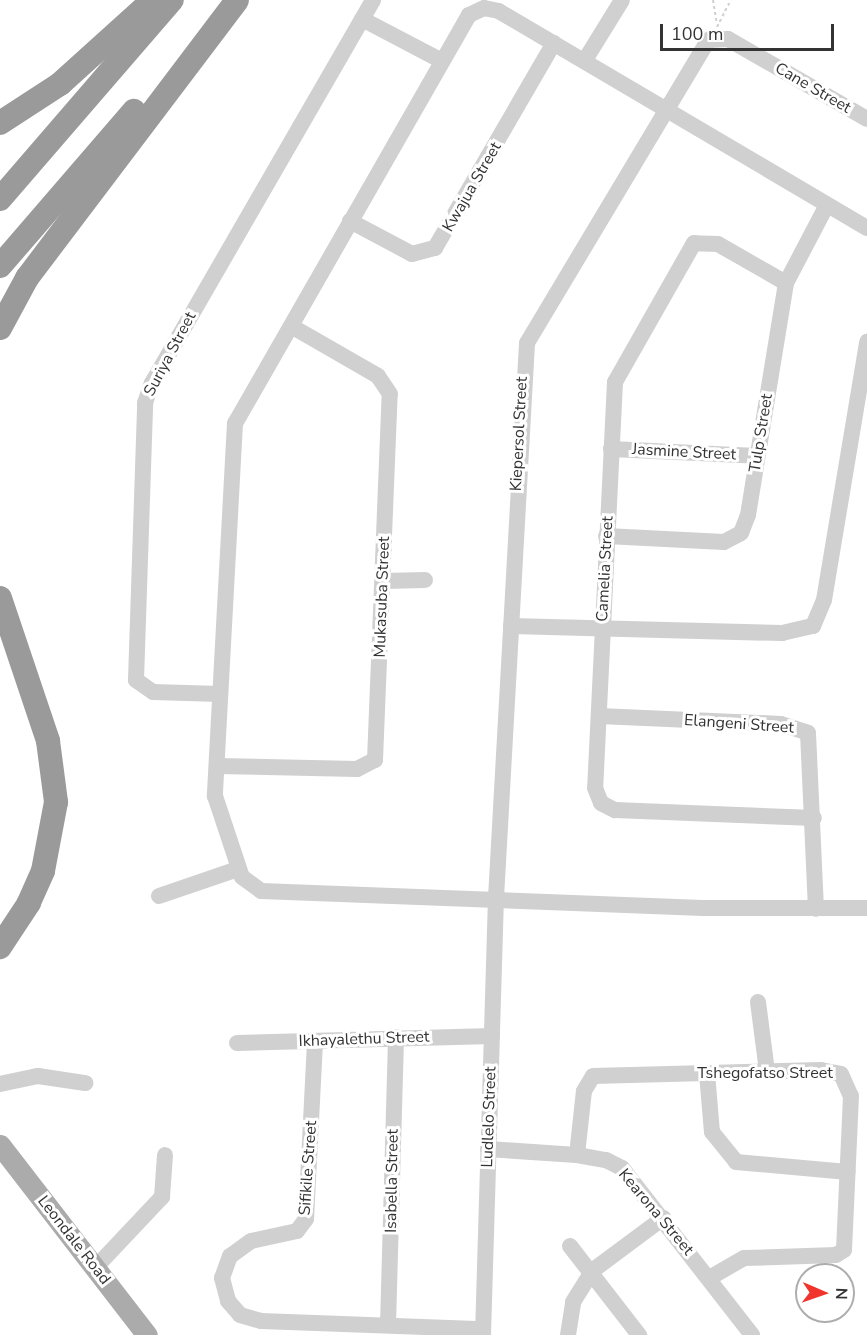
<!DOCTYPE html>
<html>
<head>
<meta charset="utf-8">
<style>
	body { margin:0 }
	#map { position:relative; width:867px; height:1335px; overflow:hidden; background:#fff; font-family:"Nunito Sans",sans-serif }
	div>[style] { position:absolute }
	[style*='--x'] { left:calc(var(--x)*1px); top:calc(var(--y)*1px); width:calc(var(--w)*1px); rotate:calc(var(--a)*1deg) }
	.path>* { height:2px; margin-top:-1px; transform-origin:0; background:repeating-linear-gradient(90deg,#d0d0d0 0 3px,transparent 0 6px) }
	.minor>* { height:16px; margin:-8px; padding:0 8px; transform-origin:8px; border-radius:8px; background:#d0d0d0 }
	.major>* { height:21px; margin:-10.5px; padding:0 10.5px; transform-origin:10.5px; border-radius:10.5px; background:#ababab }
	.highway>* { height:24px; margin:-12px; padding:0 12px; transform-origin:12px; border-radius:12px; background:#9a9a9a }
	span { translate:-50% -50%; white-space:nowrap; text-align:center; line-height:1.15; -webkit-text-stroke:6px #fff; paint-order:stroke }
	.street-label { font-size:16px; color:#333 }
	.north { position:absolute; left:795px; top:1263px; width:60px; height:60px; box-sizing:border-box; background:#fff; border:2px solid #adadad; border-radius:50%; rotate:92deg; font-size:16px; font-weight:700; line-height:24px; text-align:center; color:#333 }
	.north::after { content:''; display:block; margin:auto; width:21px; height:27px; background:#f1332d; clip-path:polygon(50% 0,100% 100%,50% 72%,0 100%) }
	.scale { position:absolute; left:660px; top:24px; width:174px; height:27px; box-sizing:border-box; border:3px solid #333; border-top:0; padding-left:8px; font-size:18px; line-height:21px; white-space:nowrap; color:#333; -webkit-text-stroke:4px #fff; paint-order:stroke }
</style>
</head>
<body>
<div id="map">
	<div class="path">
		<div style="--x:713;--y:0;--w:24;--a:81"></div>
		<div style="--x:717;--y:27;--w:30;--a:-63"></div>
	</div>
	<div class="minor">
		<div style="--x:362;--y:19;--w:88;--a:27.7"></div>
		<div style="--x:585;--y:60;--w:70;--a:-58.3"></div>
		<div style="--x:350;--y:221;--w:70;--a:28"></div>
		<div style="--x:412;--y:254;--w:24;--a:-15"></div>
		<div style="--x:435;--y:248;--w:237;--a:-59.9"></div>
		<div style="--x:867;--y:228;--w:427;--a:-149.5"></div>
		<div style="--x:499;--y:11;--w:15;--a:-169"></div>
		<div style="--x:484;--y:8;--w:17;--a:155"></div>
		<div style="--x:469;--y:15;--w:470;--a:119.8"></div>
		<div style="--x:235;--y:423;--w:374;--a:93.1"></div>
		<div style="--x:215;--y:796;--w:85;--a:71.6"></div>
		<div style="--x:242;--y:877;--w:24;--a:36"></div>
		<div style="--x:261;--y:891;--w:442;--a:2.2"></div>
		<div style="--x:703;--y:908;--w:164;--a:0"></div>
		<div style="--x:786;--y:283;--w:78;--a:-150.2"></div>
		<div style="--x:718;--y:244;--w:24;--a:-178"></div>
		<div style="--x:694;--y:243;--w:160;--a:119.6"></div>
		<div style="--x:615;--y:382;--w:406;--a:92.8"></div>
		<div style="--x:595;--y:788;--w:16;--a:68"></div>
		<div style="--x:601;--y:803;--w:16;--a:27"></div>
		<div style="--x:615;--y:810;--w:199;--a:2.3"></div>
		<div style="--x:611;--y:449;--w:146;--a:2.7"></div>
		<div style="--x:606;--y:536;--w:118;--a:2.9"></div>
		<div style="--x:724;--y:542;--w:19;--a:-28"></div>
		<div style="--x:741;--y:533;--w:19;--a:-69"></div>
		<div style="--x:748;--y:515;--w:235;--a:-80.7"></div>
		<div style="--x:786;--y:283;--w:88;--a:-62.3"></div>
		<div style="--x:383;--y:581;--w:42;--a:-1.4"></div>
		<div style="--x:511;--y:626;--w:271;--a:1.5"></div>
		<div style="--x:782;--y:633;--w:32;--a:-13"></div>
		<div style="--x:813;--y:626;--w:28;--a:-67"></div>
		<div style="--x:824;--y:600;--w:262;--a:-80.5"></div>
		<div style="--x:220;--y:694;--w:67;--a:-178.3"></div>
		<div style="--x:153;--y:692;--w:21;--a:-145"></div>
		<div style="--x:136;--y:680;--w:277;--a:-88.1"></div>
		<div style="--x:145;--y:403;--w:21;--a:-71"></div>
		<div style="--x:152;--y:383;--w:442;--a:-60"></div>
		<div style="--x:599;--y:716;--w:182;--a:2.5"></div>
		<div style="--x:781;--y:724;--w:28;--a:18"></div>
		<div style="--x:808;--y:733;--w:176;--a:87.4"></div>
		<div style="--x:217;--y:766;--w:140;--a:1.2"></div>
		<div style="--x:357;--y:769;--w:20;--a:-27"></div>
		<div style="--x:375;--y:760;--w:366;--a:-87.7"></div>
		<div style="--x:390;--y:394;--w:22;--a:-124"></div>
		<div style="--x:378;--y:376;--w:100;--a:-150.1"></div>
		<div style="--x:159;--y:896;--w:83;--a:-18.9"></div>
		<div style="--x:758;--y:1002;--w:70;--a:82.6"></div>
		<div style="--x:315;--y:1042;--w:177;--a:92.9"></div>
		<div style="--x:306;--y:1219;--w:15;--a:127"></div>
		<div style="--x:297;--y:1231;--w:47;--a:167.7"></div>
		<div style="--x:251;--y:1241;--w:26;--a:144"></div>
		<div style="--x:230;--y:1256;--w:23;--a:110"></div>
		<div style="--x:222;--y:1278;--w:24;--a:75"></div>
		<div style="--x:228;--y:1301;--w:18;--a:49"></div>
		<div style="--x:240;--y:1315;--w:22;--a:16"></div>
		<div style="--x:261;--y:1321;--w:222;--a:2.1"></div>
		<div style="--x:237;--y:1043;--w:255;--a:-1.6"></div>
		<div style="--x:707;--y:1073;--w:59;--a:85.2"></div>
		<div style="--x:712;--y:1132;--w:38;--a:51"></div>
		<div style="--x:736;--y:1162;--w:112;--a:5.1"></div>
		<div style="--x:0;--y:1084;--w:39;--a:-12"></div>
		<div style="--x:38;--y:1076;--w:48;--a:8.5"></div>
		<div style="--x:488;--y:1149;--w:89;--a:3.9"></div>
		<div style="--x:577;--y:1155;--w:29;--a:10"></div>
		<div style="--x:606;--y:1160;--w:18;--a:27"></div>
		<div style="--x:622;--y:1168;--w:212;--a:52.1"></div>
		<div style="--x:577;--y:1155;--w:64;--a:-83.8"></div>
		<div style="--x:584;--y:1091;--w:17;--a:-59"></div>
		<div style="--x:593;--y:1076;--w:228;--a:-1.5"></div>
		<div style="--x:821;--y:1070;--w:20;--a:11"></div>
		<div style="--x:841;--y:1074;--w:24;--a:66"></div>
		<div style="--x:851;--y:1096;--w:154;--a:92.6"></div>
		<div style="--x:844;--y:1250;--w:9;--a:148"></div>
		<div style="--x:836;--y:1255;--w:92;--a:178.1"></div>
		<div style="--x:744;--y:1258;--w:39;--a:150"></div>
		<div style="--x:570;--y:1246;--w:113;--a:52.2"></div>
		<div style="--x:95;--y:1268;--w:98;--a:-46.7"></div>
		<div style="--x:162;--y:1197;--w:42;--a:-85.9"></div>
		<div style="--x:388;--y:1325;--w:288;--a:-88.4"></div>
		<div style="--x:483;--y:1335;--w:437;--a:-88.3"></div>
		<div style="--x:496;--y:898;--w:556;--a:-86.8"></div>
		<div style="--x:527;--y:343;--w:353;--a:-59.1"></div>
		<div style="--x:708;--y:40;--w:20;--a:-3"></div>
		<div style="--x:728;--y:39;--w:160;--a:29.9"></div>
		<div style="--x:568;--y:1335;--w:33;--a:-81"></div>
		<div style="--x:573;--y:1302;--w:36;--a:-58"></div>
		<div style="--x:592;--y:1271;--w:89;--a:-36.7"></div>
	</div>
	<div class="major">
		<div style="--x:0;--y:1145;--w:240;--a:52.3"></div>
	</div>
	<div class="highway">
		<div style="--x:0;--y:123;--w:72;--a:-33"></div>
		<div style="--x:60;--y:84;--w:125;--a:-42.1"></div>
		<div style="--x:0;--y:199;--w:263;--a:-49.2"></div>
		<div style="--x:0;--y:266;--w:205;--a:-49.2"></div>
		<div style="--x:0;--y:328;--w:57;--a:-61.6"></div>
		<div style="--x:27;--y:278;--w:348;--a:-52.9"></div>
		<div style="--x:0;--y:598;--w:151;--a:71.4"></div>
		<div style="--x:48;--y:741;--w:62;--a:82.5"></div>
		<div style="--x:56;--y:802;--w:70;--a:100.7"></div>
		<div style="--x:43;--y:871;--w:35;--a:114"></div>
		<div style="--x:29;--y:903;--w:53;--a:123.4"></div>
	</div>
	<div class="street-label">
		<span style="left:813px;top:88px;rotate:30deg">Cane Street</span>
		<span style="left:472px;top:187px;rotate:-60deg">Kwajua Street</span>
		<span style="left:170px;top:354px;rotate:-62deg">Suriya Street</span>
		<span style="left:761px;top:433px;rotate:-81deg">Tulp Street</span>
		<span style="left:519px;top:434px;rotate:-87deg">Kiepersol Street</span>
		<span style="left:684px;top:452px;rotate:3deg">Jasmine Street</span>
		<span style="left:605px;top:569px;rotate:-87deg">Camelia Street</span>
		<span style="left:382px;top:597px;rotate:-88deg">Mukasuba Street</span>
		<span style="left:739px;top:724px;rotate:4deg">Elangeni Street</span>
		<span style="left:364px;top:1039px;rotate:-2deg">Ikhayalethu Street</span>
		<span style="left:765px;top:1073px">Tshegofatso Street</span>
		<span style="left:489px;top:1117px;rotate:-88deg">Ludlelo Street</span>
		<span style="left:308px;top:1168px;rotate:-86deg">Sifikile Street</span>
		<span style="left:392px;top:1181px;rotate:-89deg">Isabella Street</span>
		<span style="left:656px;top:1212px;rotate:50deg">Kearona Street</span>
		<span style="left:74px;top:1240px;rotate:52deg">Leondale Road</span>
	</div>
	<div class="north">N</div>
	<div class="scale">100 m</div>
</div>
</body>
</html>
